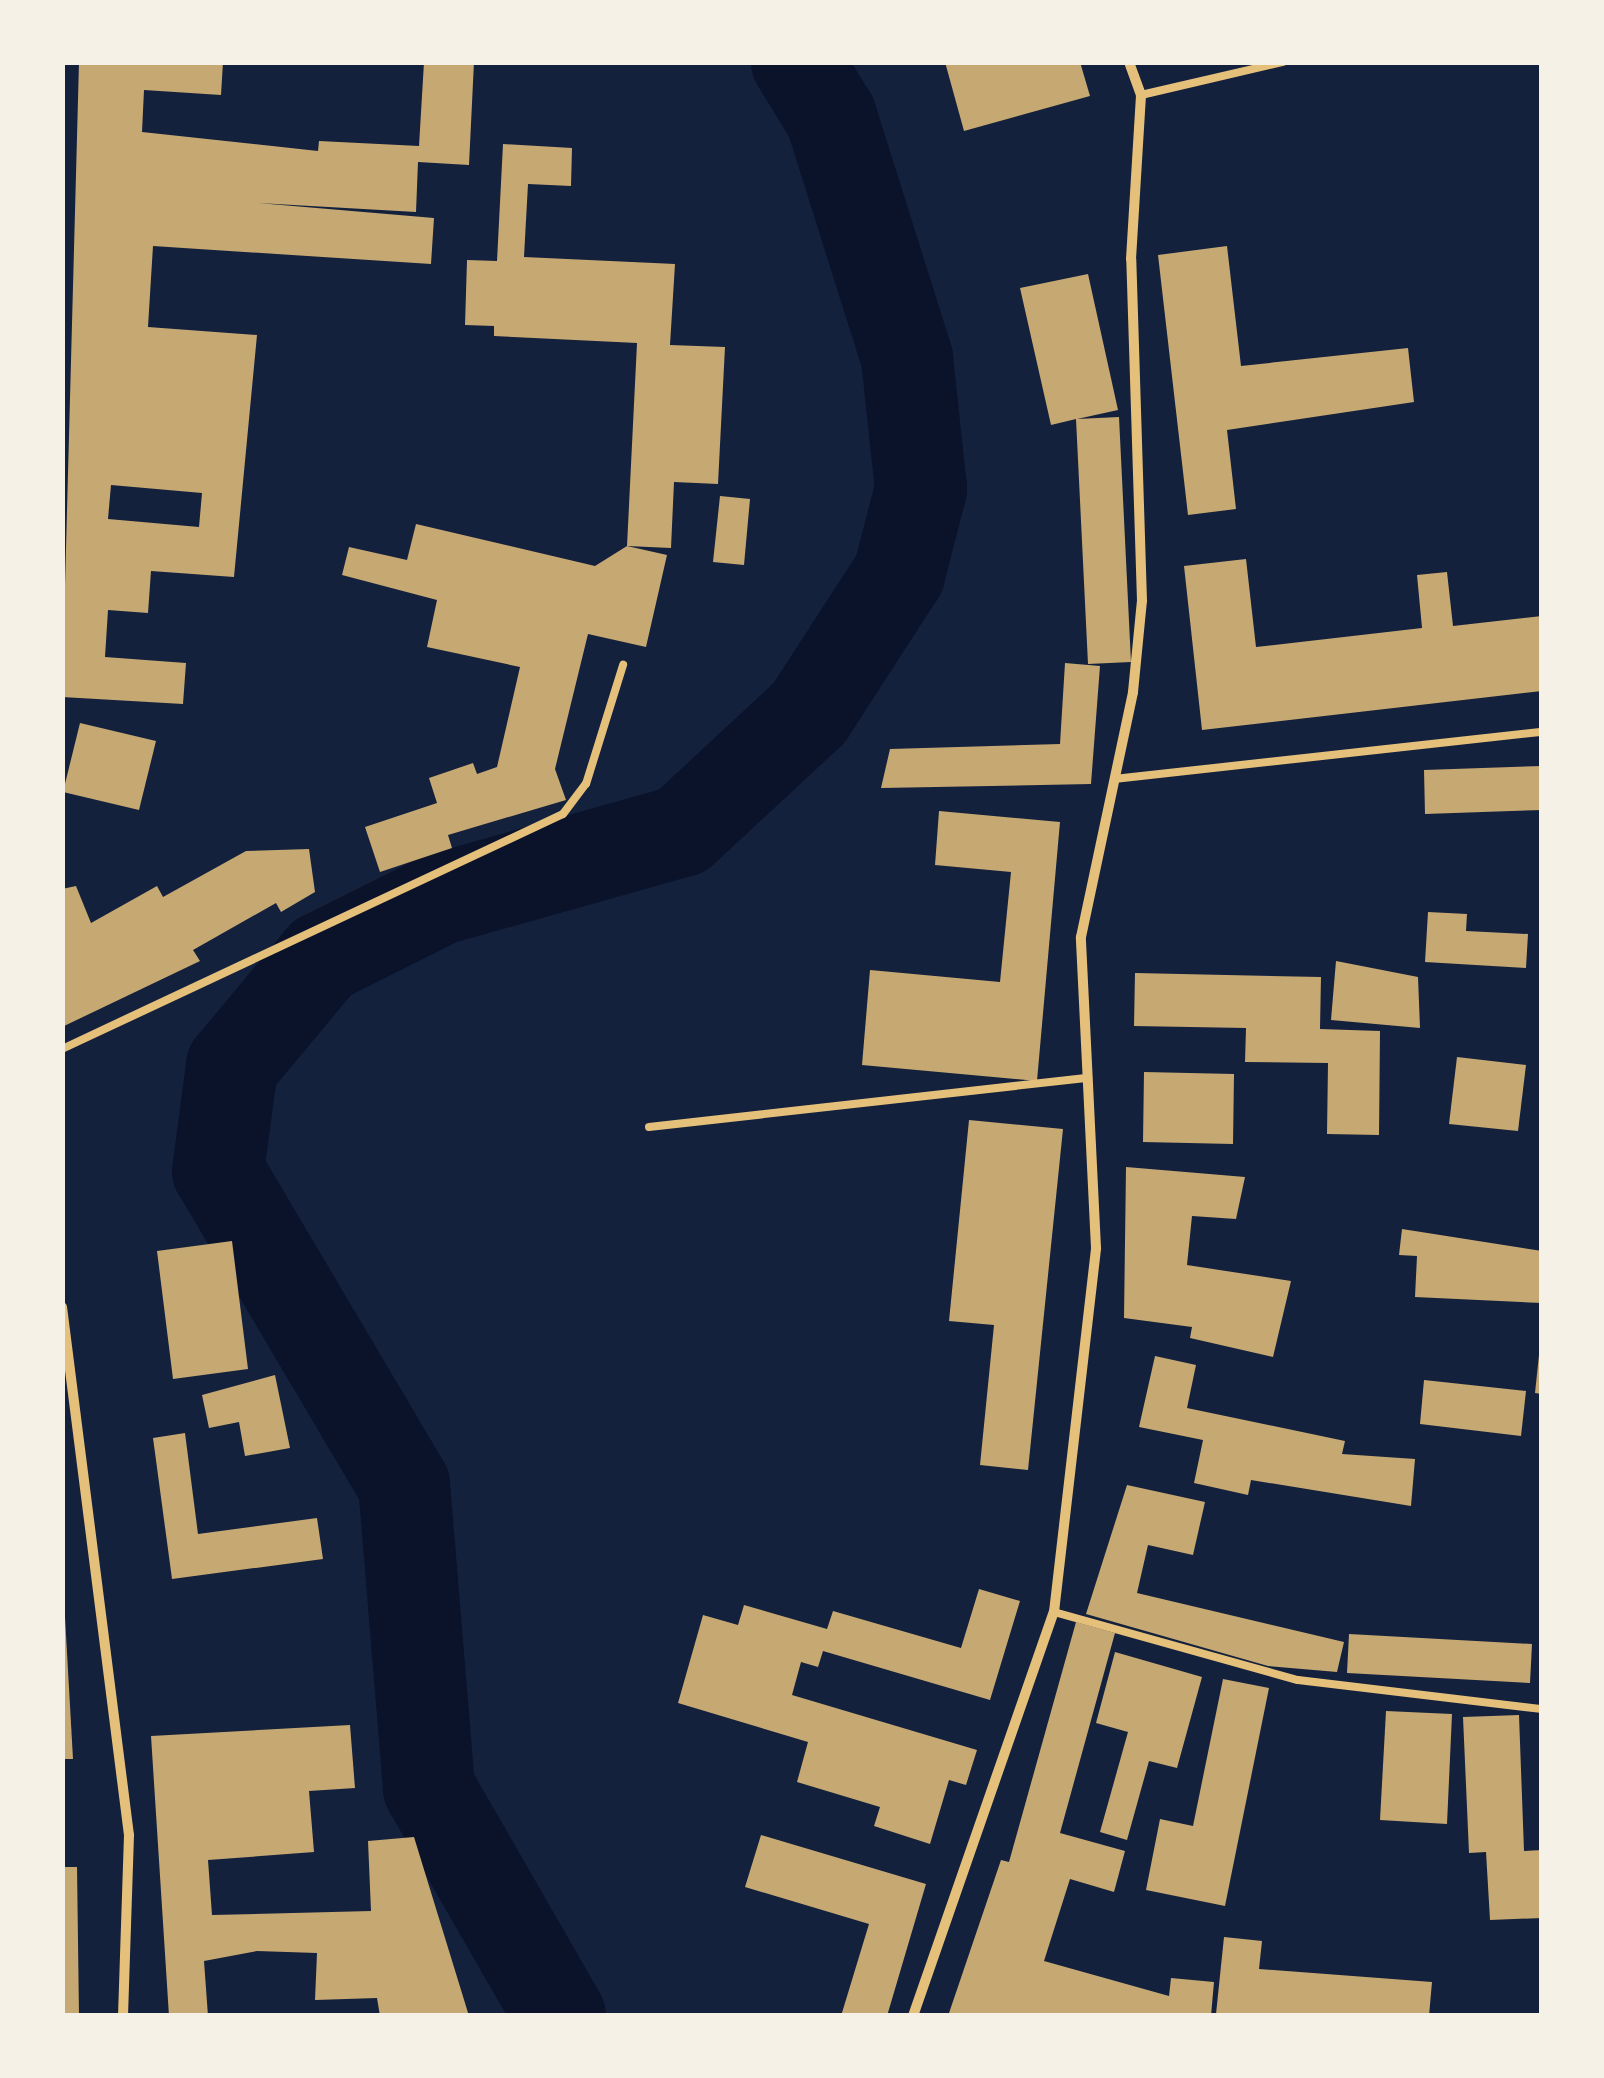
<!DOCTYPE html>
<html>
<head>
<meta charset="utf-8">
<style>
	body { margin:0 }
	#map { position:relative; width:1604px; height:2078px; overflow:hidden; background:#14213d; font-family:Arial,sans-serif }
	div>[style] { position:absolute }
	[style*='--x'] { left:calc(var(--x)*1px); top:calc(var(--y)*1px); width:calc(var(--w)*1px); rotate:calc(var(--a)*1deg) }
	.river>* { height:92px; margin:-46px; padding:0 46px; transform-origin:46px; border-radius:46px; background:#0b132b }
	.building>* { inset:0; background:#c6a872 }
	.service>* { height:8px; margin:-4px; padding:0 4px; transform-origin:4px; border-radius:4px; background:#e5c07b }
	.minor>* { height:10px; margin:-5px; padding:0 5px; transform-origin:5px; border-radius:5px; background:#e5c07b }
	span { translate:-50% -50%; white-space:nowrap; text-align:center; line-height:1.15; -webkit-text-stroke:10px #f6f1e7; paint-order:stroke }
	.frame { position:absolute; inset:0; border:65px solid #f6f1e7; pointer-events:none }
</style>
</head>
<body>
<div id="map">
	<div class="river">
		<div style="--x:560;--y:2016;--w:263;--a:-119.9"></div>
		<div style="--x:429;--y:1788;--w:304;--a:-94.7"></div>
		<div style="--x:404;--y:1485;--w:365;--a:-120.6"></div>
		<div style="--x:218;--y:1171;--w:106;--a:-82.4"></div>
		<div style="--x:232;--y:1066;--w:141;--a:-50.2"></div>
		<div style="--x:322;--y:958;--w:132;--a:-26.6"></div>
		<div style="--x:440;--y:899;--w:251;--a:-15.7"></div>
		<div style="--x:682;--y:831;--w:173;--a:-42.9"></div>
		<div style="--x:809;--y:713;--w:166;--a:-57.1"></div>
		<div style="--x:899;--y:574;--w:88;--a:-75.5"></div>
		<div style="--x:921;--y:489;--w:132;--a:-96.1"></div>
		<div style="--x:907;--y:358;--w:253;--a:-107.5"></div>
		<div style="--x:831;--y:117;--w:65;--a:-121.7"></div>
	</div>
	<div class="building">
		<div style="clip-path:polygon(evenodd,79px 62px,223px 62px,221px 95px,144px 90px,142px 132px,318px 151px,319px 141px,419px 146px,424px 62px,474px 62px,469px 165px,418px 162px,416px 212px,258px 203px,434px 218px,431px 264px,153px 246px,148px 327px,257px 335px,234px 577px,151px 571px,148px 613px,108px 610px,105px 657px,186px 663px,183px 704px,62px 697px,79px 62px,111px 485px,202px 493px,199px 527px,108px 519px,111px 485px)"></div>
		<div style="clip-path:polygon(945px 62px,1080px 62px,1090px 96px,964px 131px)"></div>
		<div style="clip-path:polygon(503px 144px,572px 148px,571px 186px,528px 184px,524px 257px,675px 264px,670px 345px,725px 347px,718px 484px,674px 482px,671px 548px,627px 546px,637px 343px,494px 336px,494px 326px,465px 325px,467px 260px,497px 261px)"></div>
		<div style="clip-path:polygon(1227px 246px,1241px 366px,1408px 348px,1414px 402px,1227px 430px,1236px 509px,1188px 515px,1158px 255px)"></div>
		<div style="clip-path:polygon(1088px 274px,1118px 410px,1077px 419px,1119px 417px,1131px 662px,1088px 664px,1076px 419px,1051px 425px,1020px 288px)"></div>
		<div style="clip-path:polygon(720px 496px,750px 499px,744px 565px,713px 562px)"></div>
		<div style="clip-path:polygon(416px 524px,595px 566px,627px 546px,667px 555px,646px 647px,588px 634px,555px 769px,566px 800px,448px 835px,452px 848px,380px 872px,365px 827px,437px 803px,429px 778px,473px 763px,477px 774px,497px 767px,520px 667px,427px 647px,437px 600px,342px 575px,349px 547px,407px 560px)"></div>
		<div style="clip-path:polygon(1246px 559px,1256px 647px,1422px 628px,1417px 575px,1447px 572px,1453px 626px,1542px 616px,1542px 691px,1202px 730px,1184px 566px)"></div>
		<div style="clip-path:polygon(1065px 663px,1100px 666px,1091px 784px,881px 788px,890px 749px,1060px 744px)"></div>
		<div style="clip-path:polygon(80px 723px,156px 741px,139px 810px,63px 792px)"></div>
		<div style="clip-path:polygon(1542px 766px,1542px 810px,1425px 814px,1424px 770px)"></div>
		<div style="clip-path:polygon(939px 811px,1060px 822px,1037px 1081px,862px 1065px,870px 970px,1000px 982px,1011px 872px,935px 865px)"></div>
		<div style="clip-path:polygon(309px 849px,315px 892px,281px 912px,276px 903px,193px 950px,200px 961px,62px 1027px,62px 889px,76px 886px,91px 923px,157px 886px,163px 897px,246px 851px)"></div>
		<div style="clip-path:polygon(1428px 912px,1467px 914px,1466px 931px,1528px 934px,1526px 968px,1425px 962px)"></div>
		<div style="clip-path:polygon(1336px 961px,1418px 977px,1420px 1028px,1331px 1020px)"></div>
		<div style="clip-path:polygon(1135px 973px,1321px 977px,1320px 1029px,1380px 1031px,1379px 1135px,1327px 1134px,1328px 1063px,1245px 1062px,1246px 1028px,1134px 1026px)"></div>
		<div style="clip-path:polygon(1457px 1057px,1526px 1065px,1518px 1131px,1449px 1124px)"></div>
		<div style="clip-path:polygon(1144px 1072px,1234px 1074px,1233px 1144px,1143px 1142px)"></div>
		<div style="clip-path:polygon(969px 1120px,1063px 1129px,1028px 1470px,980px 1465px,994px 1325px,949px 1321px)"></div>
		<div style="clip-path:polygon(1126px 1167px,1245px 1177px,1236px 1219px,1192px 1216px,1187px 1265px,1291px 1281px,1273px 1357px,1190px 1338px,1192px 1327px,1124px 1318px)"></div>
		<div style="clip-path:polygon(1402px 1229px,1542px 1251px,1542px 1303px,1415px 1297px,1417px 1256px,1399px 1255px)"></div>
		<div style="clip-path:polygon(232px 1241px,248px 1369px,173px 1379px,157px 1251px)"></div>
		<div style="clip-path:polygon(1539px 1355px,1542px 1355px,1542px 1394px,1535px 1393px)"></div>
		<div style="clip-path:polygon(1155px 1356px,1196px 1365px,1187px 1408px,1345px 1441px,1342px 1454px,1415px 1459px,1411px 1506px,1251px 1480px,1248px 1495px,1194px 1483px,1203px 1440px,1139px 1427px)"></div>
		<div style="clip-path:polygon(275px 1375px,290px 1448px,245px 1456px,239px 1422px,209px 1428px,202px 1395px)"></div>
		<div style="clip-path:polygon(1424px 1380px,1526px 1391px,1521px 1436px,1420px 1424px)"></div>
		<div style="clip-path:polygon(185px 1433px,198px 1534px,317px 1518px,323px 1559px,172px 1579px,153px 1438px)"></div>
		<div style="clip-path:polygon(1127px 1485px,1205px 1502px,1193px 1555px,1148px 1545px,1137px 1593px,1344px 1642px,1337px 1672px,1268px 1666px,1086px 1614px)"></div>
		<div style="clip-path:polygon(62px 1564px,73px 1759px,62px 1759px)"></div>
		<div style="clip-path:polygon(979px 1589px,1020px 1601px,990px 1700px,823px 1651px,818px 1667px,801px 1662px,792px 1695px,977px 1750px,966px 1785px,949px 1780px,930px 1844px,874px 1826px,880px 1807px,797px 1782px,808px 1742px,678px 1703px,703px 1615px,738px 1625px,744px 1605px,827px 1629px,833px 1611px,961px 1648px)"></div>
		<div style="clip-path:polygon(1076px 1622px,1115px 1633px,1060px 1833px,1125px 1851px,1114px 1892px,1070px 1879px,1044px 1961px,1169px 1996px,1171px 1978px,1214px 1982px,1211px 2016px,948px 2016px,1001px 1860px,1009px 1862px)"></div>
		<div style="clip-path:polygon(1349px 1634px,1532px 1644px,1530px 1683px,1347px 1673px)"></div>
		<div style="clip-path:polygon(1115px 1652px,1202px 1677px,1177px 1768px,1149px 1761px,1127px 1840px,1100px 1832px,1128px 1732px,1096px 1723px)"></div>
		<div style="clip-path:polygon(1223px 1679px,1269px 1688px,1225px 1906px,1146px 1890px,1160px 1819px,1193px 1826px)"></div>
		<div style="clip-path:polygon(1386px 1711px,1452px 1714px,1447px 1824px,1380px 1820px)"></div>
		<div style="clip-path:polygon(1519px 1715px,1524px 1851px,1542px 1850px,1542px 1918px,1490px 1920px,1486px 1852px,1469px 1853px,1463px 1717px)"></div>
		<div style="clip-path:polygon(350px 1725px,355px 1788px,309px 1791px,314px 1852px,208px 1860px,212px 1915px,371px 1911px,368px 1841px,414px 1837px,469px 2016px,380px 2016px,377px 1998px,315px 2000px,317px 1953px,257px 1951px,204px 1961px,208px 2016px,169px 2016px,151px 1736px)"></div>
		<div style="clip-path:polygon(761px 1835px,926px 1884px,887px 2016px,841px 2016px,869px 1924px,745px 1887px)"></div>
		<div style="clip-path:polygon(62px 1867px,77px 1867px,79px 2016px,62px 2016px)"></div>
		<div style="clip-path:polygon(1224px 1937px,1262px 1941px,1259px 1969px,1432px 1982px,1429px 2016px,1216px 2014px)"></div>
	</div>
	<div class="service">
		<div style="--x:1141;--y:95;--w:146;--a:-13.1"></div>
		<div style="--x:1114;--y:779;--w:431;--a:-6.3"></div>
		<div style="--x:62;--y:1049;--w:553;--a:-25.13"></div>
		<div style="--x:563;--y:814;--w:38;--a:-53"></div>
		<div style="--x:586;--y:784;--w:125;--a:-72.7"></div>
		<div style="--x:649;--y:1127;--w:442;--a:-6.4"></div>
		<div style="--x:1054;--y:1612;--w:253;--a:15.6"></div>
		<div style="--x:1298;--y:1680;--w:246;--a:6.8"></div>
	</div>
	<div class="minor">
		<div style="--x:62;--y:1307;--w:532;--a:82.77"></div>
		<div style="--x:129;--y:1835;--w:181;--a:91.9"></div>
		<div style="--x:913;--y:2016;--w:428;--a:-70.8"></div>
		<div style="--x:1054;--y:1612;--w:366;--a:-83.4"></div>
		<div style="--x:1096;--y:1248;--w:311;--a:-92.8"></div>
		<div style="--x:1081;--y:937;--w:250;--a:-78"></div>
		<div style="--x:1133;--y:692;--w:91;--a:-84.4"></div>
		<div style="--x:1142;--y:601;--w:342;--a:-91.8"></div>
		<div style="--x:1131;--y:259;--w:164;--a:-86.5"></div>
		<div style="--x:1141;--y:95;--w:35;--a:-110"></div>
	</div>
	<div class="frame"></div>
</div>
</body>
</html>
